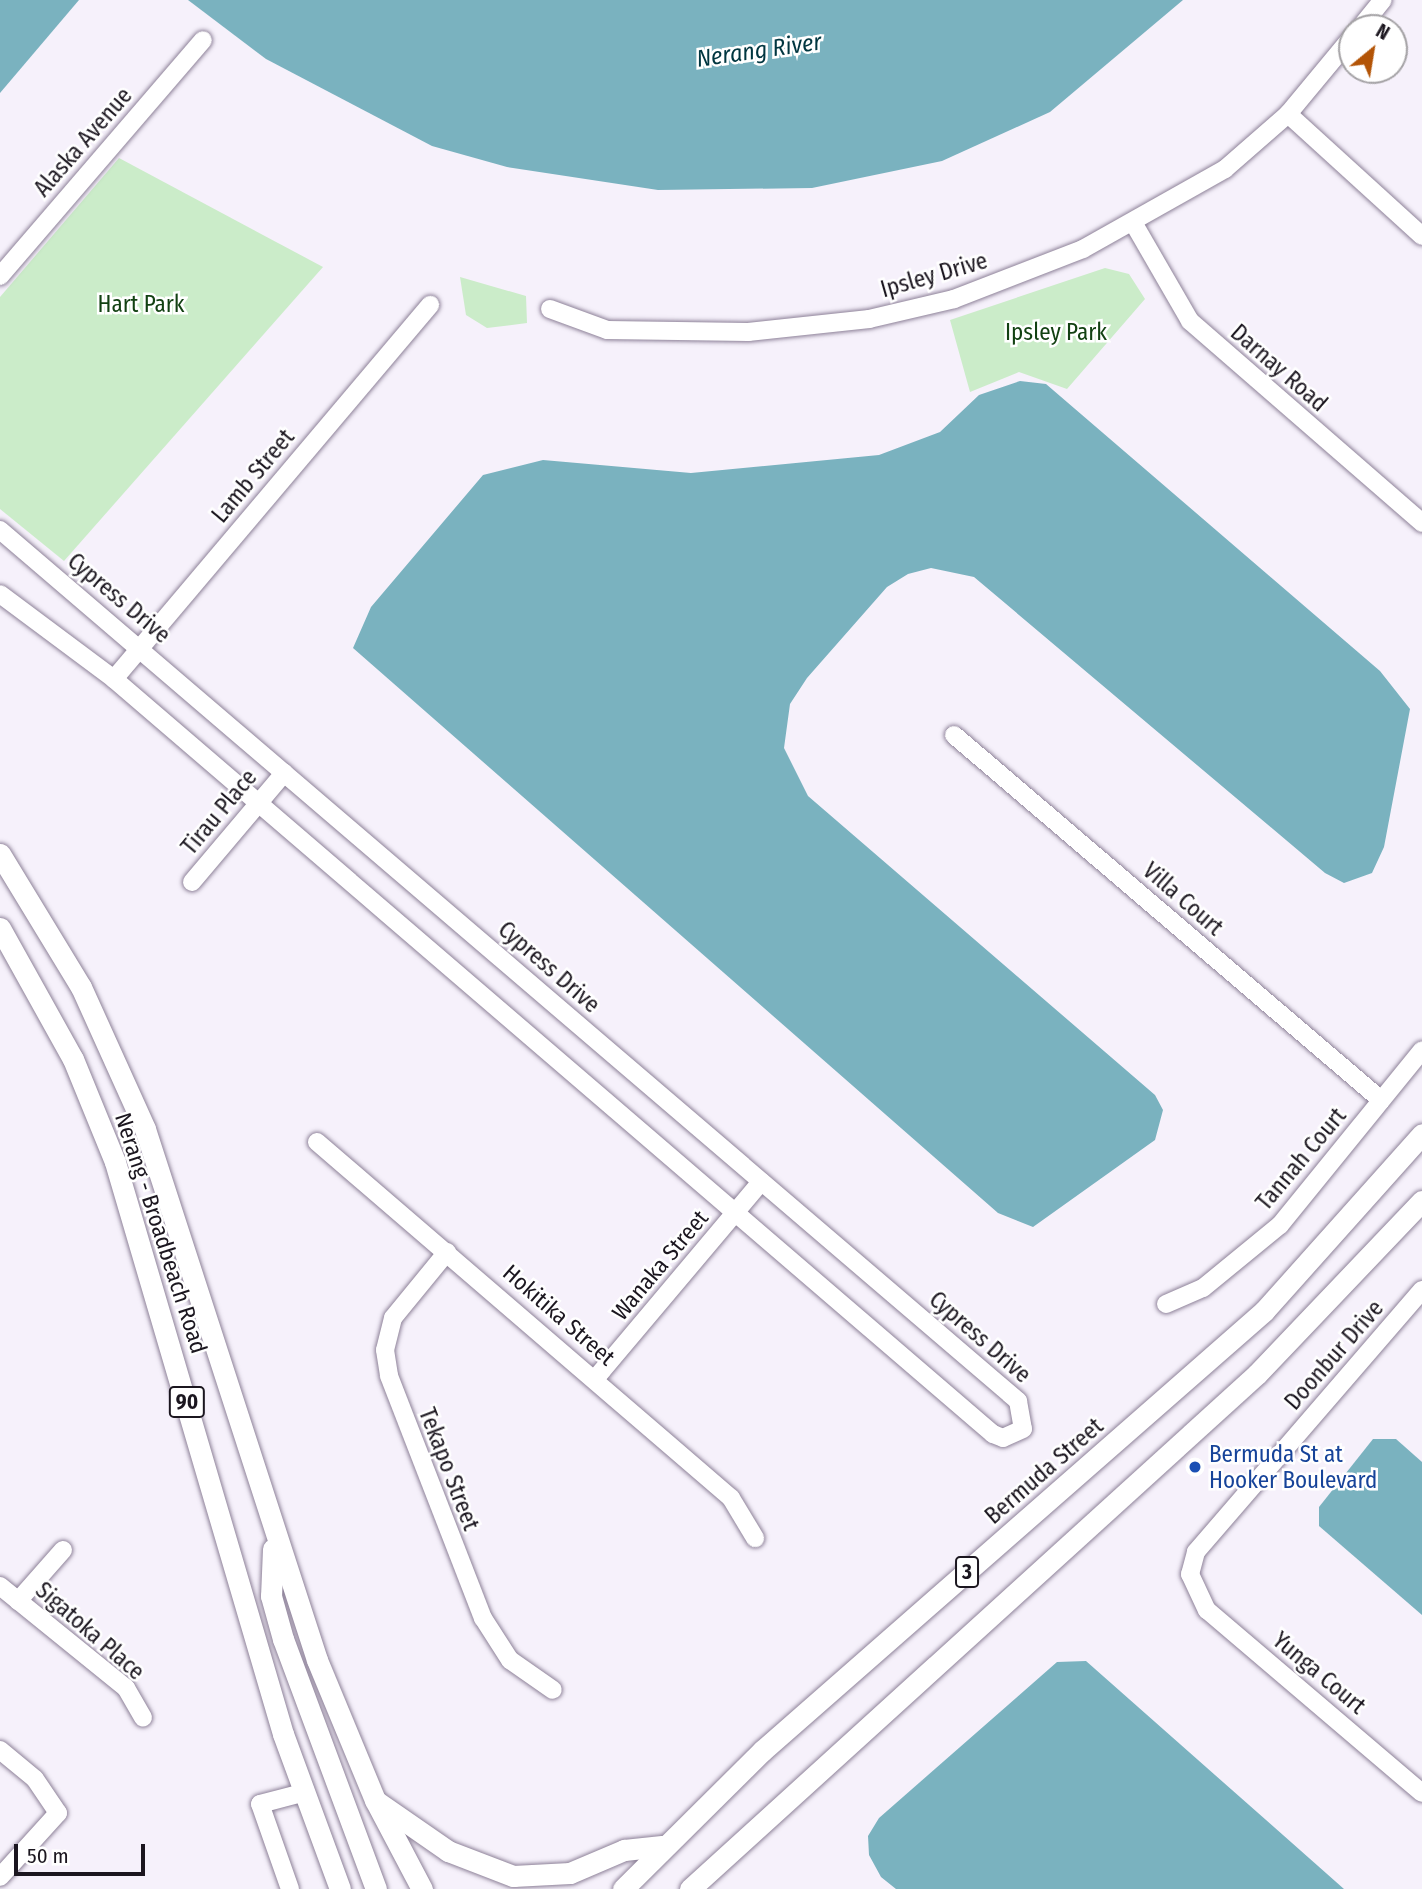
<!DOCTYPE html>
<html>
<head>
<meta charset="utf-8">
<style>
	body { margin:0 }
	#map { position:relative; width:1422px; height:1889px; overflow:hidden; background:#f6f1fb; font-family:"Fira Sans Condensed",sans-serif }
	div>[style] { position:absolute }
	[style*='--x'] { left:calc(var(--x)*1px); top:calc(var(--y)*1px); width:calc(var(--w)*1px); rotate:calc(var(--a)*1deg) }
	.green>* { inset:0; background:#cbecc9 }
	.water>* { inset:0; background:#7ab2bf }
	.roads { filter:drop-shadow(0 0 2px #8d8198) drop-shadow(0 0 2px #8d8198) }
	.minor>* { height:18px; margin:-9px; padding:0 9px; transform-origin:9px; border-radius:9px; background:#fff }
	.major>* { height:21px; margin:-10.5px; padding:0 10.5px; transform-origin:10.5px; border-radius:10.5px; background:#fff }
	.dots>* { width:19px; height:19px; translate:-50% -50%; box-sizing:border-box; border:4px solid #fff; border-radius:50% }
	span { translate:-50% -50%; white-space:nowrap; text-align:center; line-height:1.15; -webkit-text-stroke:5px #fff; paint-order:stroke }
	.shield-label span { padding:2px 5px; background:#fff; border:2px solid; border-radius:5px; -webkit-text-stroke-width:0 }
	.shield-label { font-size:21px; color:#1b161f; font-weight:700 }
	.street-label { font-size:23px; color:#1b161f }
	.park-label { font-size:23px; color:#124112 }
	.transit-label { font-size:23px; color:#164399 }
	.left { translate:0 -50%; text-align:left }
	.water-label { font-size:24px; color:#003640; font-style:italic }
	.north { position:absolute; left:1338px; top:14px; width:70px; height:70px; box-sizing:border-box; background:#fff; border:2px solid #a4a2a5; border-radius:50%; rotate:30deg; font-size:19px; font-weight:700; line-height:28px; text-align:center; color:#1b161f }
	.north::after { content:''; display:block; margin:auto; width:24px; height:32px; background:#b35406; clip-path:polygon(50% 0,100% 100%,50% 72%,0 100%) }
	.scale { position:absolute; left:14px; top:1844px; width:131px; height:32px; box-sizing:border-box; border:4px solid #1b161f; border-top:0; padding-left:9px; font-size:21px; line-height:24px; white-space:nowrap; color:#1b161f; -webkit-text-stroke:5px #fff; paint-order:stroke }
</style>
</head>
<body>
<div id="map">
	<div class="green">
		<div style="clip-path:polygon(119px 158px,323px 267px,64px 561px,0 509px,0 297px)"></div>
		<div style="clip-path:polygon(1105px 268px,1129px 274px,1145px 299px,1067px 389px,1019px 372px,970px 392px,950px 320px)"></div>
		<div style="clip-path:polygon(460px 277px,526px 296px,527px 323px,487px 328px,466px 315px)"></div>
	</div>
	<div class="water">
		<div style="clip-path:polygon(0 0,79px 0,0 93px)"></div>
		<div style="clip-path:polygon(188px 0,1183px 0,1050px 112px,942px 161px,812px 188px,658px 190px,507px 167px,432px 146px,266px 59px)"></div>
		<div style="clip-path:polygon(1020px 381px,1046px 384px,1380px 671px,1410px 709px,1384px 847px,1372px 873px,1344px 883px,1325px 873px,974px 577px,931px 568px,908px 574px,887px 587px,807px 678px,790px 704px,784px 748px,808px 796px,1155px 1095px,1163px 1110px,1155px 1140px,1033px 1227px,998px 1213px,353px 648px,371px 607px,483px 475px,543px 460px,691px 473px,879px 455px,940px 432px,979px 395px)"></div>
		<div style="clip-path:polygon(1373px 1439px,1396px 1439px,1422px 1462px,1422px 1615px,1319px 1526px,1319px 1507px)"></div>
		<div style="clip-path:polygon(1086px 1661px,1344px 1889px,1345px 1889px,896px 1889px,881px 1877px,869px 1855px,868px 1836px,879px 1818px,1057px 1662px)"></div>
	</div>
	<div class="roads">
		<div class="minor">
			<div style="--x:1360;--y:28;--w:36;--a:-51"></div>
			<div style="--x:1288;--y:114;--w:181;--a:42.3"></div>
			<div style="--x:1134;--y:224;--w:112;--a:60"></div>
			<div style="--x:1190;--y:321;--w:308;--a:41"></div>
			<div style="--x:0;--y:276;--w:311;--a:-49.3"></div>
			<div style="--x:550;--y:309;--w:61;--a:20.2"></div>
			<div style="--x:607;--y:330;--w:141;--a:0.8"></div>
			<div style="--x:748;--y:332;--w:122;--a:-6.1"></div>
			<div style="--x:869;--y:319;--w:87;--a:-13.2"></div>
			<div style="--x:954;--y:299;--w:138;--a:-21.2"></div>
			<div style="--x:1083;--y:249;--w:163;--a:-29.4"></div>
			<div style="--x:1225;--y:169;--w:84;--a:-41.1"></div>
			<div style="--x:1288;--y:114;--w:100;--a:-50.3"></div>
			<div style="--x:0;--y:530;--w:1340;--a:40.55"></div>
			<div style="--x:1018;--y:1401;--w:28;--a:80"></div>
			<div style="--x:1023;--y:1429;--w:22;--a:156"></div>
			<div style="--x:1003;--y:1438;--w:11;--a:-158"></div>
			<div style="--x:993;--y:1434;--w:1159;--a:-139.34"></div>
			<div style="--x:114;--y:679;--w:142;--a:-143.3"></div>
			<div style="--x:114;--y:679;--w:490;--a:-49.8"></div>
			<div style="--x:954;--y:735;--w:562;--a:40.52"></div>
			<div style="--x:192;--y:882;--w:143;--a:-49.8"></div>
			<div style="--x:317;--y:1142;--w:546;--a:40.69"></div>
			<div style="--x:731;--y:1498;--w:47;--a:59"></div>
			<div style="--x:447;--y:1252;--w:85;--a:129.3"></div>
			<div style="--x:393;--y:1318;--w:33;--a:104"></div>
			<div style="--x:385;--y:1350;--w:26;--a:81"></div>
			<div style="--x:389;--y:1376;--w:260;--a:68.8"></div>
			<div style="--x:483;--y:1618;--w:50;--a:57.3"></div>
			<div style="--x:510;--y:1660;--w:52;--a:34.9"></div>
			<div style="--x:1422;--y:1290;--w:346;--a:130.8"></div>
			<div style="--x:1196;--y:1552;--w:23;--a:105"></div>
			<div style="--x:1190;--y:1574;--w:40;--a:65"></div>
			<div style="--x:1207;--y:1610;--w:282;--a:40.4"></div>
			<div style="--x:1166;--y:1304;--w:40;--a:-23.4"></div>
			<div style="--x:1203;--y:1288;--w:99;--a:-39.3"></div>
			<div style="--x:1280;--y:1225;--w:225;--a:-50.9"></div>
			<div style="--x:595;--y:1379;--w:258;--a:-49.9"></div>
			<div style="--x:0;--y:1586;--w:162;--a:39"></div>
			<div style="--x:126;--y:1688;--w:34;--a:60"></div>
			<div style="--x:18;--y:1601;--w:68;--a:-48.6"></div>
			<div style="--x:0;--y:1750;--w:45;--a:39.6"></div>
			<div style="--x:35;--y:1779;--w:41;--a:55.9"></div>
			<div style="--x:58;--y:1813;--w:86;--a:132.2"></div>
			<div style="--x:290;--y:1889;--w:90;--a:-109.4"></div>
			<div style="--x:260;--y:1804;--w:43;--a:-14.7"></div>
		</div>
		<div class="major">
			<div style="--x:0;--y:854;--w:156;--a:58.7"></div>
			<div style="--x:81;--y:987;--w:156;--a:65.7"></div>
			<div style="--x:145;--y:1129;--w:558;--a:72.05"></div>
			<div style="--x:317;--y:1660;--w:152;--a:67.5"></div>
			<div style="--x:375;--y:1800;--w:101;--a:62.2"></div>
			<div style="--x:0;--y:928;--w:150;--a:60.9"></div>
			<div style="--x:73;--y:1059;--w:111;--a:67.8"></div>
			<div style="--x:115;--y:1162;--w:596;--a:73.63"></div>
			<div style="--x:283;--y:1734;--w:165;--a:69.8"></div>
			<div style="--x:273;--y:1549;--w:47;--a:92.4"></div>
			<div style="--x:271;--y:1596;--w:45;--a:74.4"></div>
			<div style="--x:283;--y:1639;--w:267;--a:69.6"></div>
			<div style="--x:376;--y:1801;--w:88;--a:34.8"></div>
			<div style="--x:448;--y:1851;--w:70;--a:21"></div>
			<div style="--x:513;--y:1876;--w:57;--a:-3"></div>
			<div style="--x:570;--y:1873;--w:59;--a:-23.1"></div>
			<div style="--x:624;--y:1850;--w:38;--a:-6"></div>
			<div style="--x:623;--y:1889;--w:196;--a:-44.8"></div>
			<div style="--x:762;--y:1751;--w:668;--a:-41.23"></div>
			<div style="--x:1264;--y:1311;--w:237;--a:-48.2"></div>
			<div style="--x:690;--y:1889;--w:766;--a:-42.25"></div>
			<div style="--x:1257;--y:1374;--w:239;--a:-46.4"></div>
		</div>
	</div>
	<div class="dots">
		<div style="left:1195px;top:1467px;background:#1a4fb4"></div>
	</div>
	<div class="shield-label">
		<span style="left:187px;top:1402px">90</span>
		<span style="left:967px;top:1572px">3</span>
	</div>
	<div class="street-label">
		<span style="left:83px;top:142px;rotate:-49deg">Alaska Avenue</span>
		<span style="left:934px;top:275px;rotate:-16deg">Ipsley Drive</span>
		<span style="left:1279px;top:368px;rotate:41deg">Darnay Road</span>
		<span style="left:253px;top:476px;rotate:-50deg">Lamb Street</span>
		<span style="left:119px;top:598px;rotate:40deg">Cypress Drive</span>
		<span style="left:219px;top:812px;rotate:-50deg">Tirau Place</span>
		<span style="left:1183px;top:899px;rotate:41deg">Villa Court</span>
		<span style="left:549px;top:967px;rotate:41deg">Cypress Drive</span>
		<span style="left:1301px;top:1159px;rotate:-50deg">Tannah Court</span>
		<span style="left:161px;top:1233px;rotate:72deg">Nerang - Broadbeach Road</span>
		<span style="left:660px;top:1265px;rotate:-50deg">Wanaka Street</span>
		<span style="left:559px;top:1315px;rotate:41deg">Hokitika Street</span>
		<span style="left:980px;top:1337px;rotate:41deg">Cypress Drive</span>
		<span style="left:1334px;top:1355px;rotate:-49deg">Doonbur Drive</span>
		<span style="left:449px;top:1469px;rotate:69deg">Tekapo Street</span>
		<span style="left:1044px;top:1471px;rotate:-41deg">Bermuda Street</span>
		<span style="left:90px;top:1631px;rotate:41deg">Sigatoka Place</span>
		<span style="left:1319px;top:1673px;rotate:40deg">Yunga Court</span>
	</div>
	<div class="park-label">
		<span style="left:141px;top:304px">Hart Park</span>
		<span style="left:1056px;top:332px">Ipsley Park</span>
	</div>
	<div class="transit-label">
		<span class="left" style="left:1209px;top:1467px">Bermuda St at<br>Hooker Boulevard</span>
	</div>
	<div class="water-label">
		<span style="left:759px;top:51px;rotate:-8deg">Nerang River</span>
	</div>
	<div class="north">N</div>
	<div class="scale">50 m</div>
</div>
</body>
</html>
